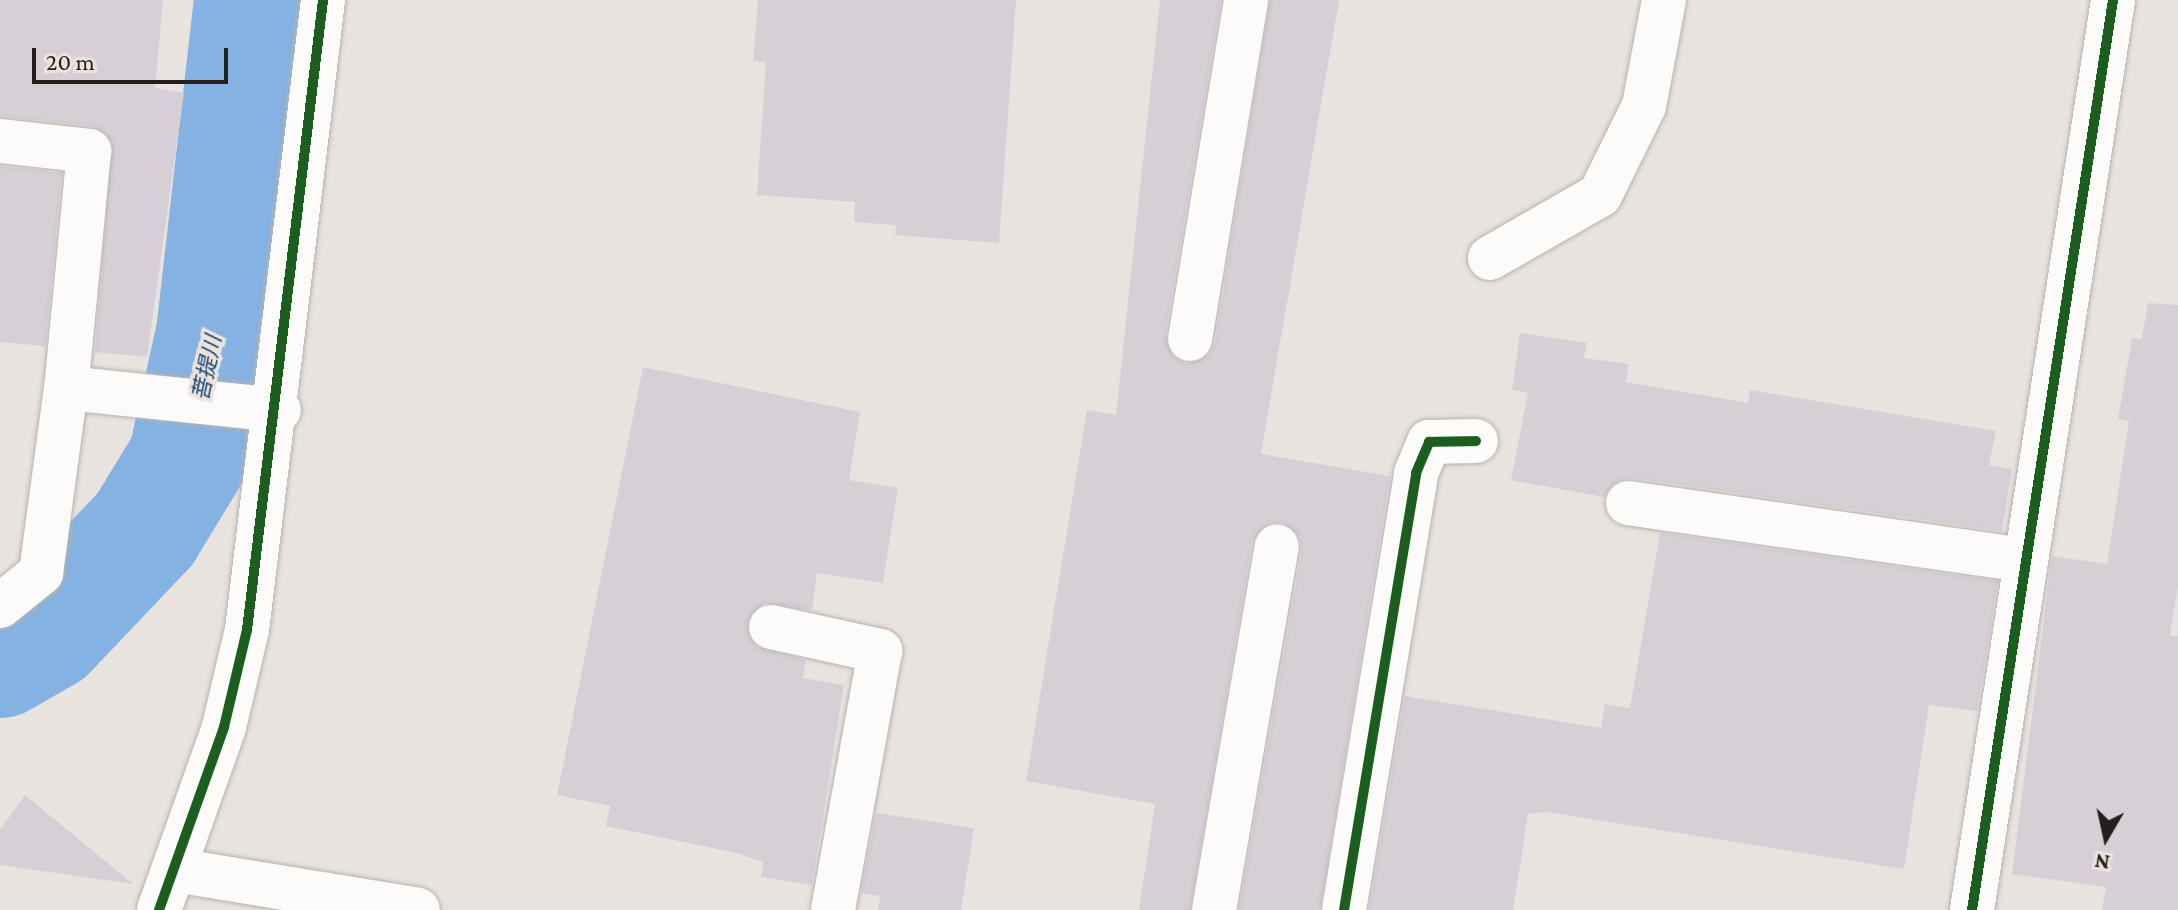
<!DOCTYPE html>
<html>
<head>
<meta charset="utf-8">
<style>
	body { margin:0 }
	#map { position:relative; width:2178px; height:910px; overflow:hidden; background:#e9e3e0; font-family:"Crimson Pro","Noto Sans JP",serif }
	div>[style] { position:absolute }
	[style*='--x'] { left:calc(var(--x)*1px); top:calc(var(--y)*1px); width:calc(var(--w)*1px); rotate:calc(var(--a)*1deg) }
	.river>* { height:118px; margin:-59px; padding:0 59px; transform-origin:59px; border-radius:59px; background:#84b2e2 }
	.building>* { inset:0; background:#d7cfd6 }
	.roads { filter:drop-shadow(0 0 2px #b7b3b0) drop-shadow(0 0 2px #b7b3b0) }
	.minor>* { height:44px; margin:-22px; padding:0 22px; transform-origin:22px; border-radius:22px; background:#fcfbfa }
	.cycleway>* { height:10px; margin:-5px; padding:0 5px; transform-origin:5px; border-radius:5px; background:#1b5e20 }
	span { translate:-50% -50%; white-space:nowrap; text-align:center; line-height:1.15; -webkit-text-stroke:7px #ede2dc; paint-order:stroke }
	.water-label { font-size:22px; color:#154674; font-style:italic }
	.north { position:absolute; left:2066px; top:798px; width:80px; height:80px; -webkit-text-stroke:6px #ede2dc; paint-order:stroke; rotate:189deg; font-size:22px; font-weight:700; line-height:32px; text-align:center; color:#231f1d }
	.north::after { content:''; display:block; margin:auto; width:28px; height:36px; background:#231f1d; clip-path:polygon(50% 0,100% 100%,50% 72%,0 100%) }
	.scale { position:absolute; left:32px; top:48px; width:196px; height:36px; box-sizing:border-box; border:4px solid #231f1d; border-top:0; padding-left:10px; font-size:24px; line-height:28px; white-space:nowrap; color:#231f1d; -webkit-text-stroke:6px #ede2dc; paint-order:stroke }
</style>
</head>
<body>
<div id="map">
	<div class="river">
		<div style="--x:0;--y:659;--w:54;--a:-29.9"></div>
		<div style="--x:47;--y:632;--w:142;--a:-46.4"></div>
		<div style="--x:145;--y:529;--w:81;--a:-58.7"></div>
		<div style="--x:187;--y:460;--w:129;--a:-77.5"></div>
		<div style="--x:215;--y:334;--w:336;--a:-83.5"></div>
	</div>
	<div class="building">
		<div style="clip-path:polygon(0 0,163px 0,155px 88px,184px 93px,147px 357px,95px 352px,112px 142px,92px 126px,0 116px)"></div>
		<div style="clip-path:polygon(758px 0,1016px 0,999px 243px,895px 235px,896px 225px,854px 222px,855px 202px,757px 195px,766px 62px,753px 61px)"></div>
		<div style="clip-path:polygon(1160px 0,1221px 0,1165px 335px,1174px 358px,1187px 364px,1209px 355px,1215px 343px,1270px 0,1339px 0,1261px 454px,1390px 476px,1320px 910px,1239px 910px,1302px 550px,1300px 537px,1282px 522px,1268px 523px,1252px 542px,1190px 910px,1139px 910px,1155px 804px,1026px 781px,1087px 410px,1116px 415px)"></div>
		<div style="clip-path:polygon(0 166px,62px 173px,45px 346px,0 342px)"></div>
		<div style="clip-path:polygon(2148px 303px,2178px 305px,2178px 586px,2170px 635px,2178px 636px,2178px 910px,2102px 910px,2106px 887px,2012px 874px,2052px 556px,2107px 564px,2129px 421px,2118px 419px,2132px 338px,2142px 339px)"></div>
		<div style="clip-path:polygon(1520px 333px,1587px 343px,1584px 358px,1629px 364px,1626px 382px,1748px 403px,1750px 390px,1996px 431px,1989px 465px,2012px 469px,2002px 531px,1632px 478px,1618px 480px,1604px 497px,1511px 480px,1528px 393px,1512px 390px)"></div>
		<div style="clip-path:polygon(643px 367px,860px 412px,849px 480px,898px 488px,883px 583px,817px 573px,812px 610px,764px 603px,747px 622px,755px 646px,806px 660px,803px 678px,844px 685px,812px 885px,761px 877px,763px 862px,737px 853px,606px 826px,610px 806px,557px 795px)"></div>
		<div style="clip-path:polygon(1660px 533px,1998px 581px,1977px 711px,1929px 705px,1904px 869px,1547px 812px,1528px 814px,1513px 910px,1369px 910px,1405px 696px,1601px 728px,1605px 704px,1630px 708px)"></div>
		<div style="clip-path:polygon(25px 795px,133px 884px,0 865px,0 830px)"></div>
		<div style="clip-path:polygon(876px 813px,974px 828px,961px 910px,878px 910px,880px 896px,861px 893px)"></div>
	</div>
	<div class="roads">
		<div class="minor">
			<div style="--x:0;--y:141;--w:90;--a:6.4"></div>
			<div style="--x:89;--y:151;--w:238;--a:95.5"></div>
			<div style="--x:1490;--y:258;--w:127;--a:-29.8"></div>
			<div style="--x:1600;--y:195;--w:99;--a:-63.7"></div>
			<div style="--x:1644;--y:106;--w:108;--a:-79.3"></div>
			<div style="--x:1190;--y:339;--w:344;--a:-80.6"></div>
			<div style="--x:1628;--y:503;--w:402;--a:8.2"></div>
			<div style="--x:0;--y:606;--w:53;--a:-38.8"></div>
			<div style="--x:41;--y:573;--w:187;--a:-82.3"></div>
			<div style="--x:66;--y:388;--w:214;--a:5.9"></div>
			<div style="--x:771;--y:627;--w:112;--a:12.4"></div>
			<div style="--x:880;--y:651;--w:263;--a:100.3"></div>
			<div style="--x:175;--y:870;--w:246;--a:9.3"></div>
			<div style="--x:159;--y:910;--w:194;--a:-70.4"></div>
			<div style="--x:224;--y:727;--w:100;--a:-76.7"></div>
			<div style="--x:247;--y:630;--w:635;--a:-83.12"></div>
			<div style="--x:1214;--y:910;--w:369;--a:-80.2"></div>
			<div style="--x:1344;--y:910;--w:443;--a:-80.6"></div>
			<div style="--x:1416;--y:473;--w:34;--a:-67"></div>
			<div style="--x:1429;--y:442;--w:47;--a:-1.2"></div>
			<div style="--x:1972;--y:910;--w:921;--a:-81.19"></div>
		</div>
	</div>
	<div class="cycleway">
		<div style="--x:159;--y:910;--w:194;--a:-70.4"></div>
		<div style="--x:224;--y:727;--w:100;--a:-76.7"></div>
		<div style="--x:247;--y:630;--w:635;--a:-83.12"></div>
		<div style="--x:1344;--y:910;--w:443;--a:-80.6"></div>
		<div style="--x:1416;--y:473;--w:34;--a:-67"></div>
		<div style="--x:1429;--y:442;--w:47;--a:-1.2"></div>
		<div style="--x:1972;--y:910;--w:921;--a:-81.19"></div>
	</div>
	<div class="water-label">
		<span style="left:207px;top:368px;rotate:-78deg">菩提川</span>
	</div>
	<div class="north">N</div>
	<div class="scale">20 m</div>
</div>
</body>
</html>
